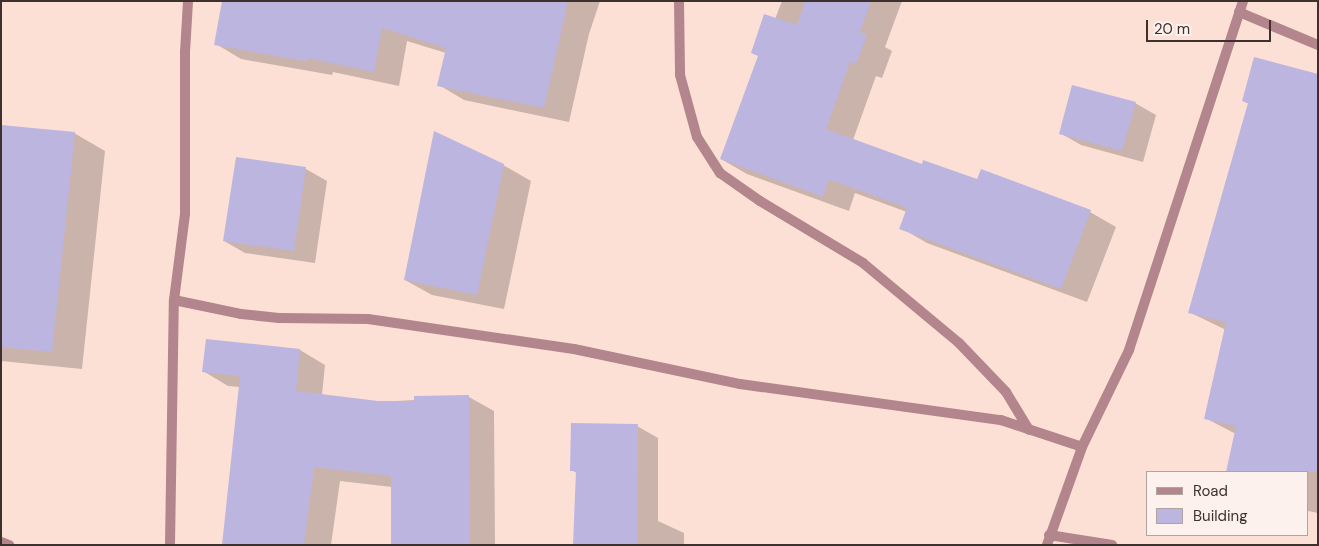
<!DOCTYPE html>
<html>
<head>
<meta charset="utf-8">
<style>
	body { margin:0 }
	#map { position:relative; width:1319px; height:546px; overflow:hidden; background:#fde0d5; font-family:"DM Sans",sans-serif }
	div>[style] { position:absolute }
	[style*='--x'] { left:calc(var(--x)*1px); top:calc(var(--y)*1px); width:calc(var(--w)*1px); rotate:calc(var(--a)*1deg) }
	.shadow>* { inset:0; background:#0003 }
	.building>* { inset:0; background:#bcb5e0 }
	.minor>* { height:10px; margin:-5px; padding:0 5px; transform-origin:5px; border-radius:5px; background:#b2868c }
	span { translate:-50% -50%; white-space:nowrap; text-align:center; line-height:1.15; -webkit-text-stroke:4px #fdf1ed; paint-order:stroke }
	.frame { position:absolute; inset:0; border:2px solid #3c312d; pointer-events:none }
	.legend { position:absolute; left:1146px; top:471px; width:162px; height:65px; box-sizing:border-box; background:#fdf1ed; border:1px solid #b0a4a0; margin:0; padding:6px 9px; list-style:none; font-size:15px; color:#3c312d }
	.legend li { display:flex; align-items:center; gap:10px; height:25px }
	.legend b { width:25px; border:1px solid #b0a4a0 }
	.scale { position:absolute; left:1146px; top:20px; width:125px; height:22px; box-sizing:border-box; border:2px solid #3c312d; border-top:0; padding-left:6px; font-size:15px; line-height:18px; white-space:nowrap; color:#3c312d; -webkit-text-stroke:4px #fdf1ed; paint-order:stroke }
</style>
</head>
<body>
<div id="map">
	<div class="shadow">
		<div style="clip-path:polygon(443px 1px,600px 1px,589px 34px,569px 122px,464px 100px,439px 85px,446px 53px,407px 41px,399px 86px,333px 72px,332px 75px,241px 59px,216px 44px)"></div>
		<div style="clip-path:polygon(782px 1px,902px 1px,885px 47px,892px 51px,882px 78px,876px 76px,853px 140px,922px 166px,1090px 212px,1116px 227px,1087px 302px,927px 243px,901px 228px,907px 212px,855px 193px,849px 211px,747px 174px,721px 159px)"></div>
		<div style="clip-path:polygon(1318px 75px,1318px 513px,1308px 511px,1308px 472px,1227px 472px,1236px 434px,1205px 418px,1226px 330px,1189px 312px,1249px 104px,1243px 101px)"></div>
		<div style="clip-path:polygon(1135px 103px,1156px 115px,1143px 162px,1081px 145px,1060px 133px)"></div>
		<div style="clip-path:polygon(1px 126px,74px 133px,105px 151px,82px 369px,1px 361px)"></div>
		<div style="clip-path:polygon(237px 159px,306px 169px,327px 181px,315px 263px,245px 253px,224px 241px)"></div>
		<div style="clip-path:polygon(503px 165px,531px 181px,504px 309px,432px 295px,405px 280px)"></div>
		<div style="clip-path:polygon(207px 340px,300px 350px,325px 365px,322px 395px,378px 402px,469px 397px,494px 411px,495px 545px,392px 545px,392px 487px,340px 481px,331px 545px,223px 545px,240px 387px,228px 386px,203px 371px)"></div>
		<div style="clip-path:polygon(637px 426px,658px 438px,658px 521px,684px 533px,684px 545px,574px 545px,577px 473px,571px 470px)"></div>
	</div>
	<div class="building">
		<div style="clip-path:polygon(222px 1px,568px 1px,544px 108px,437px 86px,446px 48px,382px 28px,374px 72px,308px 58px,306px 61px,214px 45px)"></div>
		<div style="clip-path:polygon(805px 1px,871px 1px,860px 32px,867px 35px,856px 64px,850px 62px,826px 129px,922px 164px,923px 160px,977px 179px,981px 169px,1091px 210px,1061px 289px,899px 229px,907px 208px,829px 179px,823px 197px,720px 159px,758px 56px,751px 53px,764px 14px,797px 25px)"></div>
		<div style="clip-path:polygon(1254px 57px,1318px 74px,1318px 472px,1226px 472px,1236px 426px,1204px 419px,1226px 322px,1188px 313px,1248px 103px,1242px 101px)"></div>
		<div style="clip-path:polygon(1072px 85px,1136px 102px,1122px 151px,1059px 134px)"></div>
		<div style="clip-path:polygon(1px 125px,75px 132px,52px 352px,1px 347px)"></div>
		<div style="clip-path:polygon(434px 131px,504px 164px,477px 295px,404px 280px)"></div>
		<div style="clip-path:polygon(236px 157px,306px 167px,294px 251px,223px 241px)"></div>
		<div style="clip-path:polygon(206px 339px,300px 349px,296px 391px,378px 401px,414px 401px,414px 396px,469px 395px,470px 545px,391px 545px,391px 476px,314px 467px,304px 545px,222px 545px,240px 376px,202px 372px)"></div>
		<div style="clip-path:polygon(571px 423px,638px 424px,637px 545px,573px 545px,576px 471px,570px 471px)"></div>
	</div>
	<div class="minor">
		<div style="--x:679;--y:1;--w:74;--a:89.2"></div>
		<div style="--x:680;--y:75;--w:64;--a:74.7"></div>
		<div style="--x:697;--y:137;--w:43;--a:57.4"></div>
		<div style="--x:720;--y:173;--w:49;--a:35"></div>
		<div style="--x:760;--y:201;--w:120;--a:31"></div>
		<div style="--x:863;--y:263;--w:125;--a:39.8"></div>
		<div style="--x:959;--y:343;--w:68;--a:46.2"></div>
		<div style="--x:1006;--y:392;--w:44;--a:58.8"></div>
		<div style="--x:1239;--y:12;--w:86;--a:22.7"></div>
		<div style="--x:174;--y:300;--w:68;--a:11.8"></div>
		<div style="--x:241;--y:314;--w:38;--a:6"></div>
		<div style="--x:279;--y:318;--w:89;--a:0.6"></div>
		<div style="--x:368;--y:319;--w:208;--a:8.3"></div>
		<div style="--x:574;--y:349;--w:170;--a:11.9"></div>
		<div style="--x:740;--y:384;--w:263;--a:7.9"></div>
		<div style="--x:1001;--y:420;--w:85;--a:18.4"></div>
		<div style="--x:1049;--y:535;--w:64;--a:9"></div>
		<div style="--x:1;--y:542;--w:9;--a:21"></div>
		<div style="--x:170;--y:545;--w:245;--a:-89.1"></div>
		<div style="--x:174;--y:300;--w:87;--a:-82.7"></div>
		<div style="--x:185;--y:214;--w:162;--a:-90"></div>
		<div style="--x:185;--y:52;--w:51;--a:-86.6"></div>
		<div style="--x:1047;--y:545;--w:104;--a:-70.3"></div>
		<div style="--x:1082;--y:447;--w:108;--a:-64.1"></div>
		<div style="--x:1129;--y:350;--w:367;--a:-71.9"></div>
	</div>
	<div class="frame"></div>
	<ul class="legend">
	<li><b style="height:6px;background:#b2868c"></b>Road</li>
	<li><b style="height:14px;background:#bcb5e0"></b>Building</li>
	</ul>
	<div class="scale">20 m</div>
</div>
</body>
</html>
